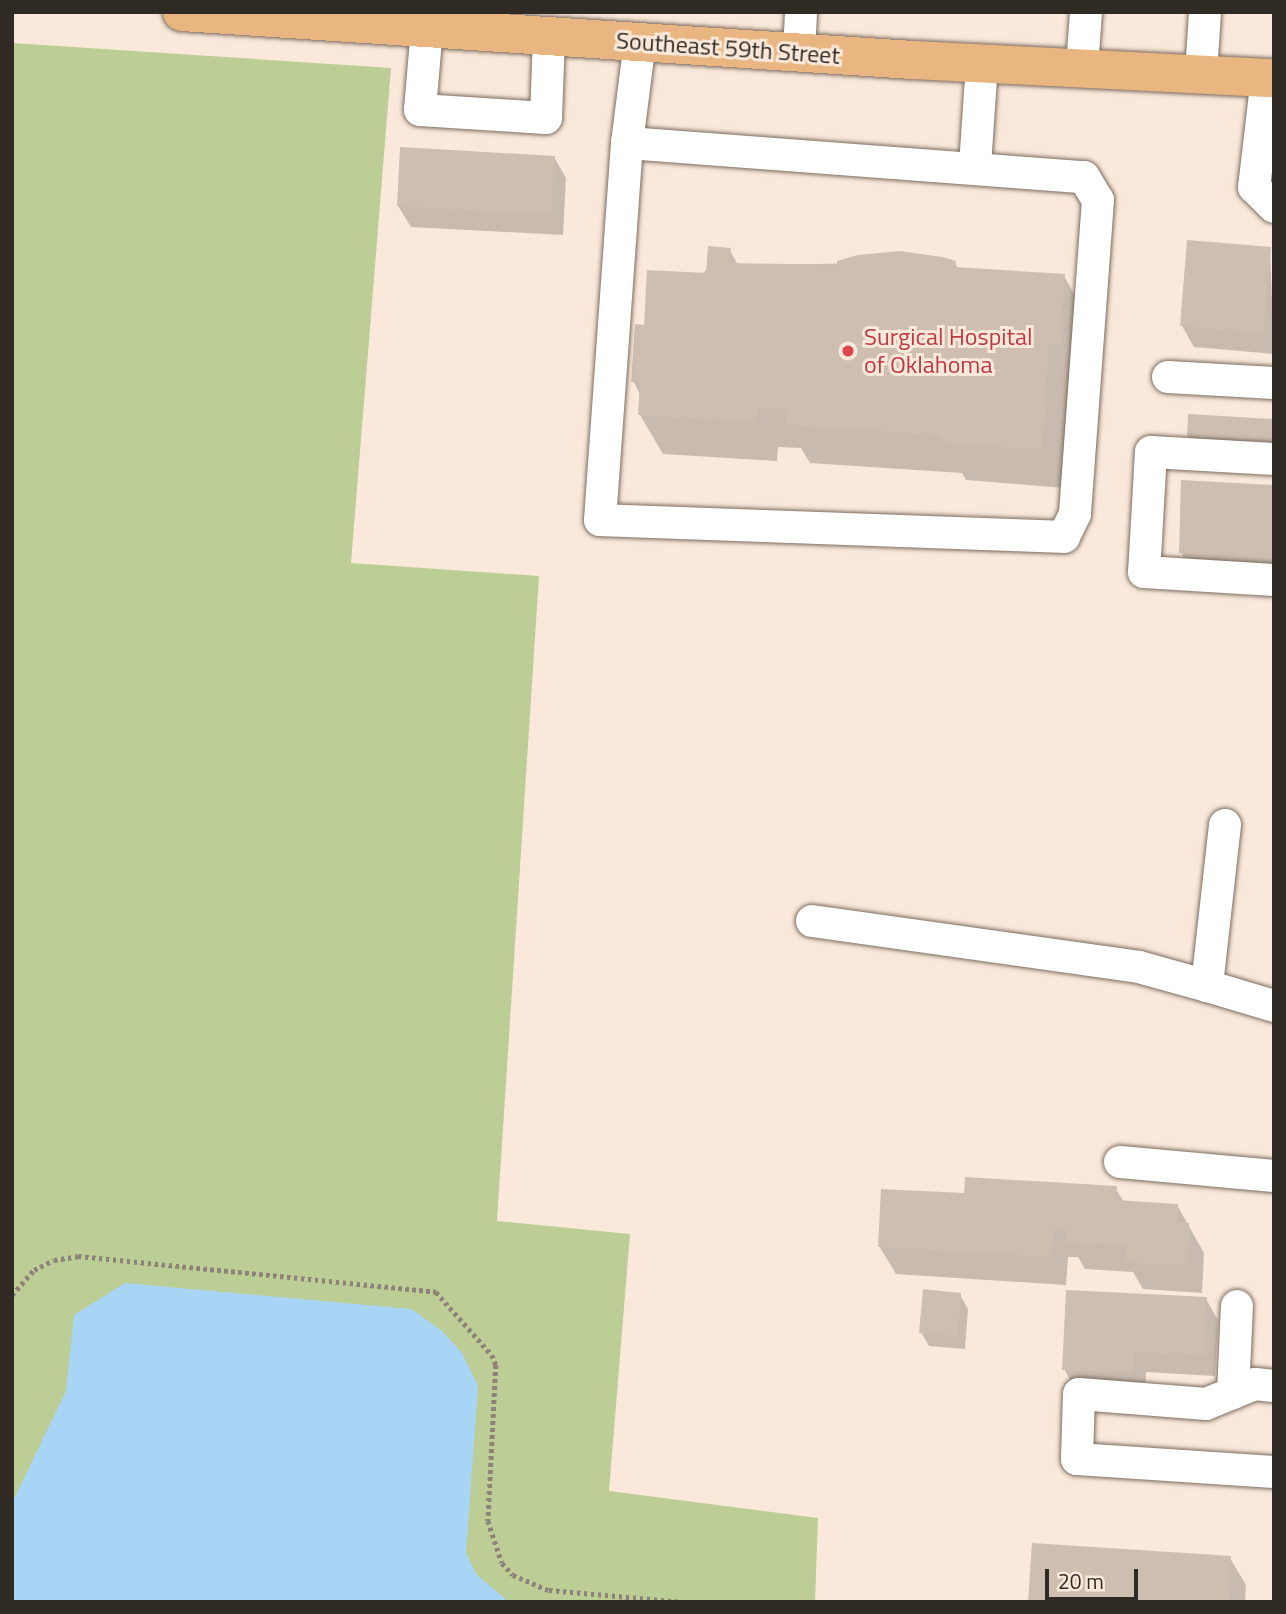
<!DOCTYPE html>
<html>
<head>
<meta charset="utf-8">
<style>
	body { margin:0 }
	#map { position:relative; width:1286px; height:1614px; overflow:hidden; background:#fae9da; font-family:"Titillium Web",sans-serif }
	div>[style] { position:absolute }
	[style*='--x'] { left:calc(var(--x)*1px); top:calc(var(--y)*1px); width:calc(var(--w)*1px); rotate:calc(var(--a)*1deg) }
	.green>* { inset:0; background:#bcce95 }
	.water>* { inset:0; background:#a8d4f6 }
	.shadow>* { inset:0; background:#0003 }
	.building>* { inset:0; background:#cebeaf }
	.path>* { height:4.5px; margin-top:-2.25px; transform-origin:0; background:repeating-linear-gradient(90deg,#8e8378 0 3.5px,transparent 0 7px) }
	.roads { filter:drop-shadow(0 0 2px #7c6d60) drop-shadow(0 0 2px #7c6d60) }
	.minor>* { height:32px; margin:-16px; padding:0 16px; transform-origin:16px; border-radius:16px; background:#fff }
	.major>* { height:38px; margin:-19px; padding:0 19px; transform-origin:19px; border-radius:19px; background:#e9b580 }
	.dots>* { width:19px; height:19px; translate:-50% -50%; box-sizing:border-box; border:4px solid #fae9da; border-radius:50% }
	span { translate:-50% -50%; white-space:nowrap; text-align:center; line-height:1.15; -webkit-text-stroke:6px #fae9da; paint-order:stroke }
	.street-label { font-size:24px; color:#302a24 }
	.health-label { font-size:24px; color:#be3a42 }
	.left { translate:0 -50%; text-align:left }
	.frame { position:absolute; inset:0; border:14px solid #302a24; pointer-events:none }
	.scale { position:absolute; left:1045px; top:1569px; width:93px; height:32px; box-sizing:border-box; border:4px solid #302a24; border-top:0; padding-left:9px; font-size:21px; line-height:24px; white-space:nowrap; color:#302a24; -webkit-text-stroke:5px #fae9da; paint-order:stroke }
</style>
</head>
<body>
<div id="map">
	<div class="green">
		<div style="clip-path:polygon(12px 43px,391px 68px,351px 563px,539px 576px,497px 1221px,630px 1234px,609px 1491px,818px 1518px,815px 1602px,12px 1602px)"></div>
	</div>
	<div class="water">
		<div style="clip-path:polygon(125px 1283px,411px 1309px,441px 1330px,462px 1353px,478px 1386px,466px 1553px,476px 1574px,509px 1602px,12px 1602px,12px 1503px,66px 1391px,74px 1315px)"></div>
	</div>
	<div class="shadow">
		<div style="clip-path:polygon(554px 157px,566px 178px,563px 235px,411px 227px,398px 206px)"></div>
		<div style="clip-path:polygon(729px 249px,738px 265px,955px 262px,958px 269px,1064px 276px,1086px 315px,1064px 488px,966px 480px,962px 473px,810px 463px,801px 448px,778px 447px,777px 461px,663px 454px,640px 415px,641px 396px,633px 381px,645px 326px)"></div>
		<div style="clip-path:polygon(1270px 249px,1274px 354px,1194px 347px,1182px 326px)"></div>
		<div style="clip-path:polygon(1274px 421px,1274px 454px,1196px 449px,1188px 435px)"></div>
		<div style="clip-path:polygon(1274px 487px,1274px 578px,1193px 574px,1181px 552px)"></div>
		<div style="clip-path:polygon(1115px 1188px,1124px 1202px,1177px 1205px,1204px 1253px,1202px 1293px,1143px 1289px,1133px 1272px,1085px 1269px,1078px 1257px,1068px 1257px,1066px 1285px,896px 1274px,879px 1246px,966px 1195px)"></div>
		<div style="clip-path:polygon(960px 1295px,968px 1309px,965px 1349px,929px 1346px,921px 1332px)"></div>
		<div style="clip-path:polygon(1206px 1299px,1218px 1320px,1215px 1376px,1146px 1372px,1145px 1394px,1076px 1390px,1064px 1369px)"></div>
		<div style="clip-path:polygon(1230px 1558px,1246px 1585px,1245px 1602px,1030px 1602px)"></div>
	</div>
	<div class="building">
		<div style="clip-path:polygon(400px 147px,555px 156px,551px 215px,397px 206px)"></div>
		<div style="clip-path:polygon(1187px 240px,1271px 247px,1264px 333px,1180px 326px)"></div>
		<div style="clip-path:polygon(708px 246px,731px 248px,729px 263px,837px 265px,837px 261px,858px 255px,900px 251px,942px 257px,956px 261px,955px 267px,1065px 274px,1060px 344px,1049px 344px,1042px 450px,941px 442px,942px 435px,785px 425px,786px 410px,757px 408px,755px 422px,638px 415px,640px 382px,631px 382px,635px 324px,644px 325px,647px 270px,706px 273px)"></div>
		<div style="clip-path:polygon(1188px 414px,1274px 419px,1274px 441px,1187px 436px)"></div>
		<div style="clip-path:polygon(1181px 480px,1274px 485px,1274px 558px,1179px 553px)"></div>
		<div style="clip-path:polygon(965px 1177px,1117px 1186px,1116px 1200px,1178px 1204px,1177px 1223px,1189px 1223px,1187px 1266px,1125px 1262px,1126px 1245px,1067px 1242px,1068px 1230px,1053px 1230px,1051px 1257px,878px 1247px,881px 1189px,964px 1193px)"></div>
		<div style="clip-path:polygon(923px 1289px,961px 1293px,958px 1336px,919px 1333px)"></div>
		<div style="clip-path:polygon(1066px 1290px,1207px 1297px,1204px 1355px,1135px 1352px,1134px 1373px,1062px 1370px)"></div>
		<div style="clip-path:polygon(1032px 1543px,1231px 1556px,1228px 1602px,1028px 1602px)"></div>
	</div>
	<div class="path">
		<div style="--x:12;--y:1295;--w:33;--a:-49"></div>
		<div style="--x:34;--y:1270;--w:22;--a:-27"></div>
		<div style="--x:54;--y:1260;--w:24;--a:-9"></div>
		<div style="--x:78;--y:1256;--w:360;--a:5.7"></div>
		<div style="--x:436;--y:1292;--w:84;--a:48.4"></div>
		<div style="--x:492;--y:1355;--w:11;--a:68"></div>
		<div style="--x:496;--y:1365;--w:156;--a:92.9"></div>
		<div style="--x:488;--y:1521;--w:44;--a:71.6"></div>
		<div style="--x:502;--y:1563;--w:16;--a:47"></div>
		<div style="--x:513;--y:1575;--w:39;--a:23"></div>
		<div style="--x:549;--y:1590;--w:136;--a:5.1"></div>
	</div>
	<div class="roads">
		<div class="minor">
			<div style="--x:427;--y:28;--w:82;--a:94.9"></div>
			<div style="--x:420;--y:110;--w:126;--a:3.6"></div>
			<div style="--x:546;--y:118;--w:82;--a:-87.9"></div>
			<div style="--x:799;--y:52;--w:40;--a:-87.1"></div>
			<div style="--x:1082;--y:67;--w:55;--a:-85.8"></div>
			<div style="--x:1201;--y:73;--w:61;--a:-86.2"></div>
			<div style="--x:1267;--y:77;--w:111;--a:96.7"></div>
			<div style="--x:1254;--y:187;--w:28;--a:45"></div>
			<div style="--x:627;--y:143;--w:458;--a:4.3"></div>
			<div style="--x:1084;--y:177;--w:27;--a:59"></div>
			<div style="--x:1098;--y:200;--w:315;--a:94.2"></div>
			<div style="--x:1075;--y:514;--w:25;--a:116"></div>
			<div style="--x:1064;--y:537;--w:464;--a:-177.9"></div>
			<div style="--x:600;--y:520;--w:378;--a:-85.9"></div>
			<div style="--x:627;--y:143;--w:102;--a:-82.7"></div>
			<div style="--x:975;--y:166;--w:103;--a:-86.1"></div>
			<div style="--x:1168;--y:377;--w:106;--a:3.2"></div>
			<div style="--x:1274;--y:459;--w:123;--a:-176.7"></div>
			<div style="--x:1151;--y:452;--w:120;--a:93.3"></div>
			<div style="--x:1144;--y:572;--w:130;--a:3.5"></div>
			<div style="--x:1225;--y:825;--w:162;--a:96.4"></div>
			<div style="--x:1207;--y:986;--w:70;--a:16.6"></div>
			<div style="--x:812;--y:921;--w:330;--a:8"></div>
			<div style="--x:1139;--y:967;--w:71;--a:15.6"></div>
			<div style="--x:1120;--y:1162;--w:155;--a:5.2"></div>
			<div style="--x:1274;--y:1386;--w:19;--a:-174"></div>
			<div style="--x:1255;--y:1384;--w:53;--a:157.8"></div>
			<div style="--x:1206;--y:1404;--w:127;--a:-175.5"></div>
			<div style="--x:1079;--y:1394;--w:65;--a:91.8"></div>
			<div style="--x:1077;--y:1459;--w:197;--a:3.8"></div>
			<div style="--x:1233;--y:1393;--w:87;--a:-87.4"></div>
		</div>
		<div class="major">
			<div style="--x:182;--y:12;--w:733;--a:3.76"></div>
			<div style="--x:913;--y:60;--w:361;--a:2.9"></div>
		</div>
	</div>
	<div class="dots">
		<div style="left:848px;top:351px;background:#e0444e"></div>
	</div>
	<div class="street-label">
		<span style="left:728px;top:48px;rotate:4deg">Southeast 59th Street</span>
	</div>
	<div class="health-label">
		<span class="left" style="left:864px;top:351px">Surgical Hospital<br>of Oklahoma</span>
	</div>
	<div class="frame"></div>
	<div class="scale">20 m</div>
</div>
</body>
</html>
